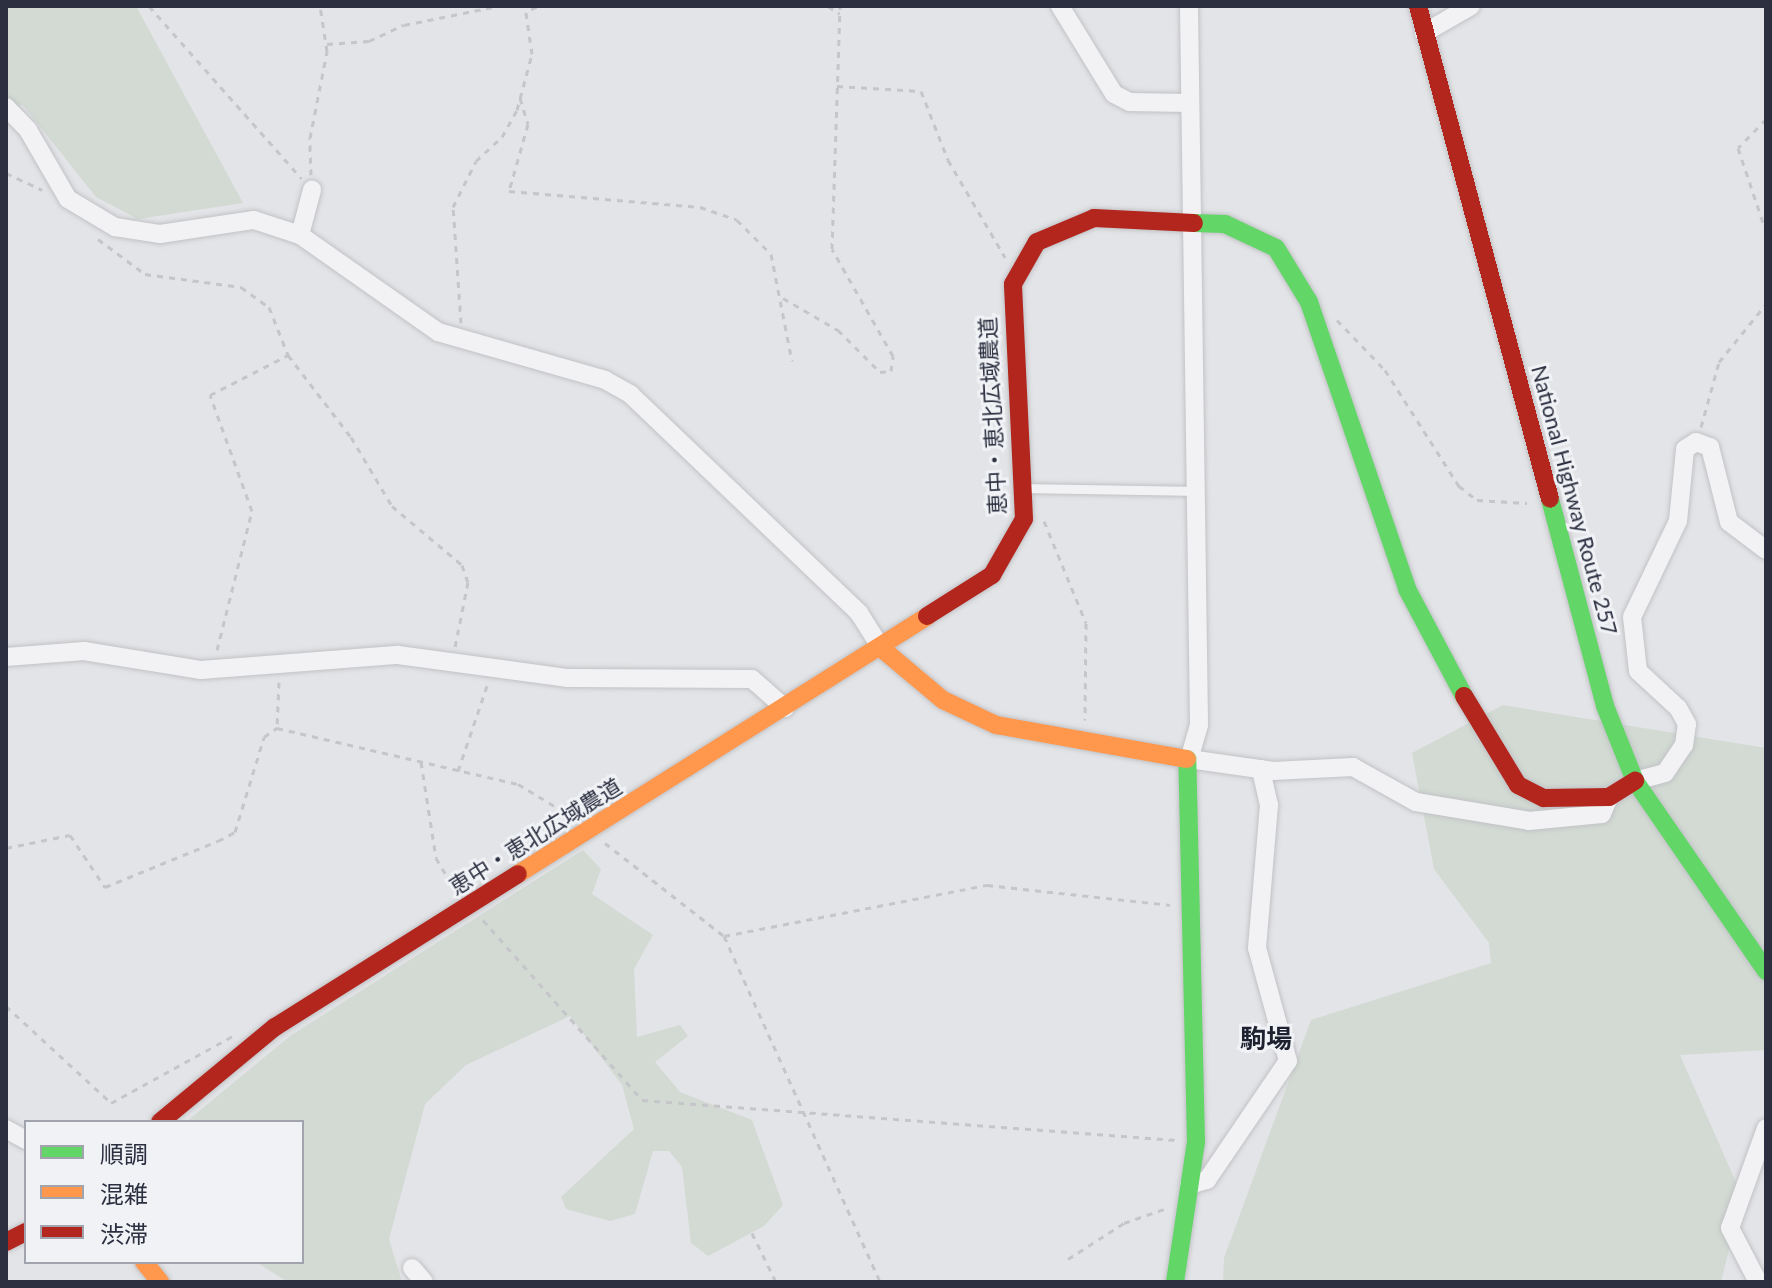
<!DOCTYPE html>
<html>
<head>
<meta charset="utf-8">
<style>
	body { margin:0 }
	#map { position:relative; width:1772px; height:1288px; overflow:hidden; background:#e3e4e7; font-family:Lato,"Noto Sans JP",sans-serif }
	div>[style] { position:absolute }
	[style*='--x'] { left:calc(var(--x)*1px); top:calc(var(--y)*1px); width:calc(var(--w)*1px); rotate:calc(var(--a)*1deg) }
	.green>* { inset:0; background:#d2dad3 }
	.path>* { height:3px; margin-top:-1.5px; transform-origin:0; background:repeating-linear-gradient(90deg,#c5c5ca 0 6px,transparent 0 12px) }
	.roads { filter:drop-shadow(0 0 2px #c1c2c5) drop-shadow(0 0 2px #c1c2c5) }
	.lane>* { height:9px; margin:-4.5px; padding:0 4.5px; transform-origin:4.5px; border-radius:4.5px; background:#f2f2f4 }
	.street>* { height:18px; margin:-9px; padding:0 9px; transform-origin:9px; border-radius:9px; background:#f2f2f4 }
	.fast>* { height:18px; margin:-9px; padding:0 9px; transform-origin:9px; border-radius:9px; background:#63d668 }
	.slow>* { height:18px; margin:-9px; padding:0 9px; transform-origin:9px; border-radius:9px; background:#ff974d }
	.jam>* { height:18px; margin:-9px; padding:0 9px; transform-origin:9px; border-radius:9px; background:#b3261e }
	span { translate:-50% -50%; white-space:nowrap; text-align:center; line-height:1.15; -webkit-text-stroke:6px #f1f2f6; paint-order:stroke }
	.street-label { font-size:22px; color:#2b2f3f }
	.quarter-label { font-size:26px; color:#1d2130; font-weight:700 }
	.frame { position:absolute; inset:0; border:8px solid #2b2f3f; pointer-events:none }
	.legend { position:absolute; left:24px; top:1120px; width:280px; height:144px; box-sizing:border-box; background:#f1f2f6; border:2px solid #a2a4ad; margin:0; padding:10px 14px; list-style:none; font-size:24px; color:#2b2f3f }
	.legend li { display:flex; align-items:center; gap:16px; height:40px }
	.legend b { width:40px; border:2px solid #a2a4ad }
</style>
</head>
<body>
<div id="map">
	<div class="green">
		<div style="clip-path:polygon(6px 6px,136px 6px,243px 203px,138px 219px,96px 197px,23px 105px,6px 108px)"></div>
		<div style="clip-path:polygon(1503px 705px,1766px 748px,1766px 1050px,1680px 1055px,1742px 1196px,1721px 1282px,1223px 1282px,1224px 1258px,1311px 1020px,1491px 963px,1489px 943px,1434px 869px,1412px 753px)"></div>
		<div style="clip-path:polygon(583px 850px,601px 869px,592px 894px,653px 935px,634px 969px,637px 1037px,680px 1025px,688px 1036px,655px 1062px,680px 1092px,752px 1120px,783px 1205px,764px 1226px,708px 1256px,691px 1243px,682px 1167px,669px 1151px,653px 1151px,635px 1214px,610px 1221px,566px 1209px,561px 1197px,634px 1129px,622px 1085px,570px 1016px,466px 1065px,425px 1104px,389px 1239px,402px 1282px,288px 1282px,256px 1262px,302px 1262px,302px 1122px,186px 1122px,290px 1036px)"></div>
	</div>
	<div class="path">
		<div style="--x:149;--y:6;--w:230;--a:48.5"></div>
		<div style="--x:828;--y:6;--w:14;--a:34"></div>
		<div style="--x:531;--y:9;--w:9;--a:-21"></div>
		<div style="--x:327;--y:44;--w:42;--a:-4.1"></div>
		<div style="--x:369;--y:41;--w:38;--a:-25"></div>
		<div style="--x:404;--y:25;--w:96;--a:-11.4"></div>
		<div style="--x:837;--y:86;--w:84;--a:3.4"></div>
		<div style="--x:921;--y:91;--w:74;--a:68.6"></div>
		<div style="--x:948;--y:160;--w:113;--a:59.6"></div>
		<div style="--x:520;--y:98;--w:27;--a:73"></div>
		<div style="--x:528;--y:124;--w:70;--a:105.8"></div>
		<div style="--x:509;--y:191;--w:192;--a:4.8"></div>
		<div style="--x:700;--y:207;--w:39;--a:19"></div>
		<div style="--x:737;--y:220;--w:48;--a:45"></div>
		<div style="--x:771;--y:254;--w:109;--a:78.9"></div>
		<div style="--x:1766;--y:119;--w:40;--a:134"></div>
		<div style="--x:1738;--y:148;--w:88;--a:71.4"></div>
		<div style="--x:6;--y:173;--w:40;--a:25"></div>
		<div style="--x:311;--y:175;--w:37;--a:-92"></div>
		<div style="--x:310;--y:138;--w:89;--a:-78.9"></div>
		<div style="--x:327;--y:51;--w:46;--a:-98.8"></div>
		<div style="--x:98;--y:239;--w:59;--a:36.7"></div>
		<div style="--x:145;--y:274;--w:97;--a:7.7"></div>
		<div style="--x:241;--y:287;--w:34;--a:36"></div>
		<div style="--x:269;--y:307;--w:52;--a:68.4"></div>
		<div style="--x:288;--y:355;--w:103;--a:52.5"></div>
		<div style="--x:351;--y:437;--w:80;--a:59.3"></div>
		<div style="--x:392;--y:506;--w:92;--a:40.1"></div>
		<div style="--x:462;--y:565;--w:18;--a:71"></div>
		<div style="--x:468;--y:582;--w:66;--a:101.3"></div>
		<div style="--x:783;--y:298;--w:64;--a:30.2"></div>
		<div style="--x:838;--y:330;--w:59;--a:45"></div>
		<div style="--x:880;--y:372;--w:11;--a:-5"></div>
		<div style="--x:891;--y:371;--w:15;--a:-82"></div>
		<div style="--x:893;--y:356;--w:123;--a:-119.7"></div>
		<div style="--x:832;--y:249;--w:243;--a:-88.1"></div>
		<div style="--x:1337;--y:320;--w:69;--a:46.2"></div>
		<div style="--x:1385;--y:370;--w:138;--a:57.5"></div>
		<div style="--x:1459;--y:486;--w:23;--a:38"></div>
		<div style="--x:1477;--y:500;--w:50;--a:3.4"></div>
		<div style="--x:461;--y:323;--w:116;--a:-93.9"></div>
		<div style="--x:453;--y:207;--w:51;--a:-63.4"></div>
		<div style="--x:476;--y:161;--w:35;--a:-43"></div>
		<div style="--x:502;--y:137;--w:31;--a:-61"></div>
		<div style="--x:517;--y:110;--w:58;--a:-75"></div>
		<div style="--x:532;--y:54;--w:49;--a:-98.3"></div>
		<div style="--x:1701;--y:427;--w:67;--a:-74.5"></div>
		<div style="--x:1719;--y:362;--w:75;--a:-51"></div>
		<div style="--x:1044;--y:521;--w:110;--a:67.6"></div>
		<div style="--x:1086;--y:623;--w:97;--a:90.6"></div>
		<div style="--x:217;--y:650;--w:143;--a:-75.9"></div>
		<div style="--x:252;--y:511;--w:123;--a:-109.9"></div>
		<div style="--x:210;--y:395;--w:88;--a:-27.1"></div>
		<div style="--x:279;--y:682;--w:46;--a:92.5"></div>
		<div style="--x:277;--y:728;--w:247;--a:13.1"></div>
		<div style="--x:518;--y:784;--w:62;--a:31.1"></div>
		<div style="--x:421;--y:762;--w:97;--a:81.1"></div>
		<div style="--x:436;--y:858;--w:39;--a:59"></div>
		<div style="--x:458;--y:771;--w:90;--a:-71.2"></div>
		<div style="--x:605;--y:843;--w:151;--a:38"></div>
		<div style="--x:724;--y:936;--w:380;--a:65.7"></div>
		<div style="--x:6;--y:848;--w:65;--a:-11.5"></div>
		<div style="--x:70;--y:835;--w:63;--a:56.1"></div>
		<div style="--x:105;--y:887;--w:122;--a:-22.2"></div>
		<div style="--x:218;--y:841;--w:19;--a:-28"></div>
		<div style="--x:235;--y:832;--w:99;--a:-73"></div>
		<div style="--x:264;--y:737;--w:16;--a:-35"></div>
		<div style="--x:483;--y:920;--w:240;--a:48.5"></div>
		<div style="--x:642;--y:1100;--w:535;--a:4.28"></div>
		<div style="--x:724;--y:936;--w:268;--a:-11"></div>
		<div style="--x:987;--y:885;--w:184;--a:6.2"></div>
		<div style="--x:6;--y:1006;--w:143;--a:42.7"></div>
		<div style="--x:111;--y:1103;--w:139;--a:-28.8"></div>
		<div style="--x:752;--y:1233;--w:55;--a:63.9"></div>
		<div style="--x:1068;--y:1259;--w:67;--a:-32.7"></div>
		<div style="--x:1124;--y:1223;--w:46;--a:-19.2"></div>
	</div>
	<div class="roads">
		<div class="lane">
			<div style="--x:1025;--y:488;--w:172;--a:1"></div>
		</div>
		<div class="street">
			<div style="--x:1060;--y:6;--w:103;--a:58.5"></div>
			<div style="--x:1114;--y:94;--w:18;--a:27"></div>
			<div style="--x:1130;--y:102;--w:59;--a:1"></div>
			<div style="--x:1189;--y:6;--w:719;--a:89.2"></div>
			<div style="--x:1199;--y:725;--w:35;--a:106"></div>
			<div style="--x:1189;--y:759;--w:85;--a:8.1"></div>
			<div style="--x:1273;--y:771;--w:80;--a:-2.9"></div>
			<div style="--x:1353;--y:767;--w:72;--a:29.1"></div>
			<div style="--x:1416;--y:802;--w:115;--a:9.5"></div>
			<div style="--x:1529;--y:821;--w:73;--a:-5.5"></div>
			<div style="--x:1602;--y:814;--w:18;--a:-68"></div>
			<div style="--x:1424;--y:33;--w:54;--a:-29.9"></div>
			<div style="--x:6;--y:107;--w:32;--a:46"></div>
			<div style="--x:28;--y:130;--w:80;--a:59.9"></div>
			<div style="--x:68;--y:199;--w:55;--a:30.8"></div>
			<div style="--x:115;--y:227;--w:46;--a:8.8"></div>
			<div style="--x:160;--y:234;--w:95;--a:-8.5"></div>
			<div style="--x:254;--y:220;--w:48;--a:18.1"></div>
			<div style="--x:300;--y:235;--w:169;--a:35.1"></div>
			<div style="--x:438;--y:332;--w:174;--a:16"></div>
			<div style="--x:605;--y:380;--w:29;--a:29"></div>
			<div style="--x:630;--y:394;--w:317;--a:43.7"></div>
			<div style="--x:859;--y:613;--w:41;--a:57.8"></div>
			<div style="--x:300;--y:235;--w:47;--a:-75.1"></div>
			<div style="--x:6;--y:657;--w:78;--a:-4.4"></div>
			<div style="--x:84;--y:651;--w:119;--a:9.2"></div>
			<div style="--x:201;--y:670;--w:198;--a:-4.4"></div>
			<div style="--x:398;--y:655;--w:172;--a:7.7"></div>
			<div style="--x:568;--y:678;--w:184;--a:0.3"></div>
			<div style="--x:752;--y:679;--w:44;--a:41.3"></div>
			<div style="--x:1635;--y:781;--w:31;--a:-15"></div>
			<div style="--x:1665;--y:773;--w:34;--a:-56"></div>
			<div style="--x:1684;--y:745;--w:21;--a:-82"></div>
			<div style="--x:1687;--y:724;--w:18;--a:-119"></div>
			<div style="--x:1678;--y:708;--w:54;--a:-137.2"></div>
			<div style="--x:1638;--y:671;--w:54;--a:-96.3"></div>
			<div style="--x:1632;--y:617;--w:106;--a:-64.4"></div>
			<div style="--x:1678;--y:521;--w:72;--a:-84.4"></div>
			<div style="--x:1685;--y:449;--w:13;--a:-32"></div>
			<div style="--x:1696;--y:442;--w:15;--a:20"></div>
			<div style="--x:1710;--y:447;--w:77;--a:75.8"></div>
			<div style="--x:1729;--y:522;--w:46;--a:37.1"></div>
			<div style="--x:6;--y:1129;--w:23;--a:29"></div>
			<div style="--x:1189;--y:1185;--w:19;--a:-16"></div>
			<div style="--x:1207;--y:1180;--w:144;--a:-55.8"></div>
			<div style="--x:1288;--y:1061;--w:117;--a:-105.3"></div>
			<div style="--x:1257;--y:948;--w:144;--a:-85.2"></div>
			<div style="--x:1269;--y:805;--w:37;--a:-103"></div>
			<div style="--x:412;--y:1268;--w:18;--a:49"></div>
			<div style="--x:1758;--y:1282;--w:61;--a:-117.4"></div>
			<div style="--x:1730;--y:1228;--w:106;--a:-70.2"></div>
		</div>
		<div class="fast">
			<div style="--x:1194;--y:223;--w:31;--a:2"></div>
			<div style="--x:1225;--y:224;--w:56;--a:25.2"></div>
			<div style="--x:1276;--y:248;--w:63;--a:58.6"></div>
			<div style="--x:1309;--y:302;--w:303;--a:71.1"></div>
			<div style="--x:1407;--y:589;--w:121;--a:62"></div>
			<div style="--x:1550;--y:499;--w:214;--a:75.1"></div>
			<div style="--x:1605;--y:706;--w:81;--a:68.2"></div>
			<div style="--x:1635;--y:781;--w:231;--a:55.4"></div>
			<div style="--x:1175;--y:1282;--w:142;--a:-81.5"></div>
			<div style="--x:1196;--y:1142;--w:383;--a:-91.3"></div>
		</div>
		<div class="slow">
			<div style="--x:881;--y:648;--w:81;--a:40"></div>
			<div style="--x:943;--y:700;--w:59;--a:25.3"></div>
			<div style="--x:996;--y:725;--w:194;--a:10.1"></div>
			<div style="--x:518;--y:874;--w:484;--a:-32.2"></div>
			<div style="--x:144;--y:1262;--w:26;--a:51"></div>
		</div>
		<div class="jam">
			<div style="--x:1418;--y:6;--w:510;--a:75.01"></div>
			<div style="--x:927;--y:616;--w:77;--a:-32.2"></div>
			<div style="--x:992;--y:575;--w:64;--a:-60.3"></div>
			<div style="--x:1024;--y:519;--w:235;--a:-92.7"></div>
			<div style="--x:1013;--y:284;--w:48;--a:-60.3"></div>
			<div style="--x:1037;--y:242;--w:62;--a:-22.8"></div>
			<div style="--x:1094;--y:218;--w:100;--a:2.9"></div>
			<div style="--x:1464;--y:696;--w:104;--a:58.8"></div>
			<div style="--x:1518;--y:785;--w:29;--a:27"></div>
			<div style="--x:1544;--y:798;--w:65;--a:-0.9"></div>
			<div style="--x:1609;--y:797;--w:31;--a:-32"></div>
			<div style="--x:160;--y:1122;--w:149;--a:-39.6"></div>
			<div style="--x:275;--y:1027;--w:287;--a:-32.2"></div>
			<div style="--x:6;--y:1242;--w:22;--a:-27"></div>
		</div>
	</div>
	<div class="street-label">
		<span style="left:992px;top:416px;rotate:-93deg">恵中・恵北広域農道</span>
		<span style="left:1575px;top:500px;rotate:75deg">National Highway Route 257</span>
		<span style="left:535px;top:836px;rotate:-32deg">恵中・恵北広域農道</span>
	</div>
	<div class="quarter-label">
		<span style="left:1266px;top:1039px">駒場</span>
	</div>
	<div class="frame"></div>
	<ul class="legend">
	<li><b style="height:10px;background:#63d668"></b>順調</li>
	<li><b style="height:10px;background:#ff974d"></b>混雑</li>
	<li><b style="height:10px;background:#b3261e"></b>渋滞</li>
	</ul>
</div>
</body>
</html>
